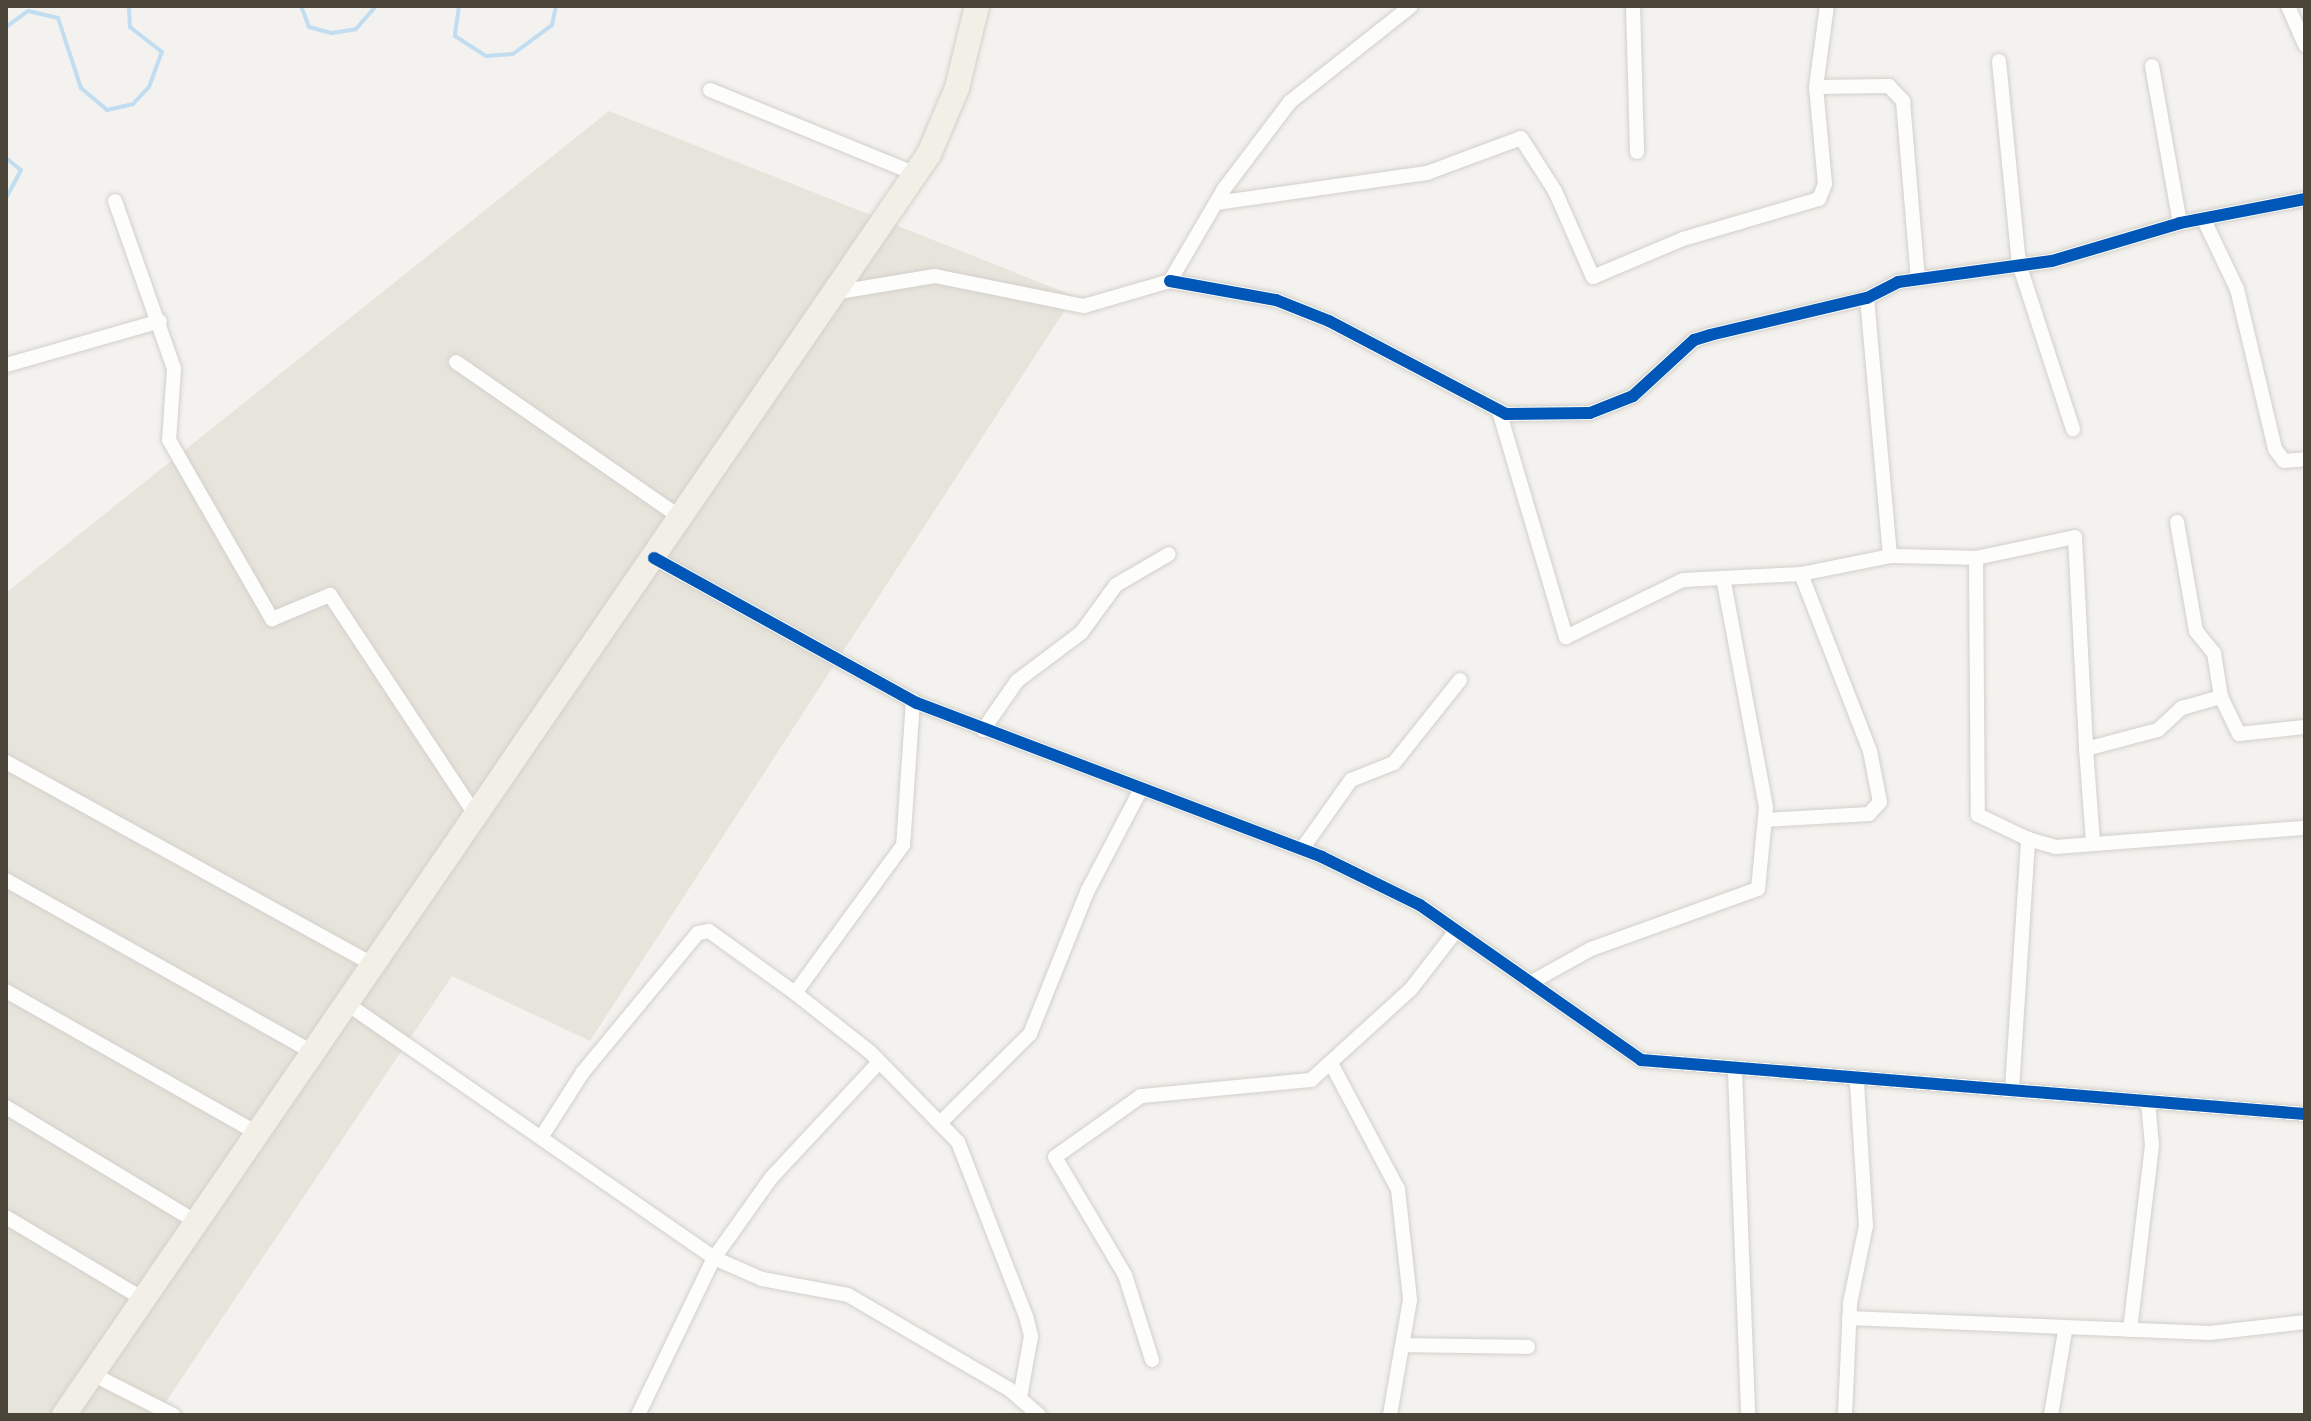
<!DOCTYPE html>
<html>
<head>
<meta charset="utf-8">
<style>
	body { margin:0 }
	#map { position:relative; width:2311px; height:1421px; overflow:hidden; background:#f4f2ee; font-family:"Sofia Sans Condensed",sans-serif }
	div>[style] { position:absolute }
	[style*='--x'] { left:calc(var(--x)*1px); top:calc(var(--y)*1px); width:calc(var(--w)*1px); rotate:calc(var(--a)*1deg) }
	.residential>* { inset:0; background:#e7e4dc }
	.stream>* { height:4px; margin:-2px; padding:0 2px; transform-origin:2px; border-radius:2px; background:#c0ddf1 }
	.roads { filter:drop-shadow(0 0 2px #d2d0cb) drop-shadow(0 0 2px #d2d0cb) }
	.street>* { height:14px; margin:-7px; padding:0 7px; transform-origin:7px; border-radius:7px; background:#fdfdfc }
	.primary>* { height:24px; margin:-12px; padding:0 12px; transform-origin:12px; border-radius:12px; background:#f2efe6 }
	.cycleway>* { height:12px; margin:-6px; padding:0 6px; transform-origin:6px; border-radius:6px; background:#0057b8 }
	span { translate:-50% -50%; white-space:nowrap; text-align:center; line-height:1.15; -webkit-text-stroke:7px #fff; paint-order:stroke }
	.frame { position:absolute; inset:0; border:8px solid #4b4439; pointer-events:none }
</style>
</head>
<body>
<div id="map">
	<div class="residential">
		<div style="clip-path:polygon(609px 111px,1074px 296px,590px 1041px,452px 976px,157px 1415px,6px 1415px,6px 593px)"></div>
	</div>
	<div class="stream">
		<div style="--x:301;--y:6;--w:22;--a:69"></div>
		<div style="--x:309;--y:27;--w:24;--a:15"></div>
		<div style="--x:332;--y:33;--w:24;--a:-9"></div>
		<div style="--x:356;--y:29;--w:30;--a:-49"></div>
		<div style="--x:459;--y:6;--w:30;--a:98"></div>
		<div style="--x:455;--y:36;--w:37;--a:33"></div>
		<div style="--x:486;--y:56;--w:27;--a:-4"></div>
		<div style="--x:513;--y:54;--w:49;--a:-36.6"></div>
		<div style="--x:552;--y:25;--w:19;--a:-78"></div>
		<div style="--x:6;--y:27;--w:27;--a:-36"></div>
		<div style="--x:28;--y:11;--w:31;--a:13"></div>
		<div style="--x:58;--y:18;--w:74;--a:71.8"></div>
		<div style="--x:81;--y:88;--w:34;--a:40"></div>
		<div style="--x:107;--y:110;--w:27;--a:-13"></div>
		<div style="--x:133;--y:104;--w:23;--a:-47"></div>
		<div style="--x:149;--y:87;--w:37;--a:-70"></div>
		<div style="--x:162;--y:52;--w:41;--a:-142"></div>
		<div style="--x:130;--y:27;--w:21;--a:-93"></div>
		<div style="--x:6;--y:158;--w:19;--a:39"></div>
		<div style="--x:21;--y:170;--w:32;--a:118"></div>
	</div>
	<div class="roads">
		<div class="street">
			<div style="--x:1633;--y:6;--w:146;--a:88.4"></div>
			<div style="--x:2288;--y:6;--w:43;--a:66.4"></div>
			<div style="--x:1999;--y:61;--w:204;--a:84.4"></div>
			<div style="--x:2019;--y:264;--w:174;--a:71.9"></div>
			<div style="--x:2152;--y:66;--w:159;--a:79.9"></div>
			<div style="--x:1816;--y:87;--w:82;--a:-82.3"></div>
			<div style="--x:710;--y:90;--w:222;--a:22.2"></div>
			<div style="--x:115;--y:201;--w:178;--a:70.6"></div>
			<div style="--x:174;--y:369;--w:71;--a:94"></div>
			<div style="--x:169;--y:440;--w:207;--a:60.1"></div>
			<div style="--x:272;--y:619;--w:63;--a:-22.5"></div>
			<div style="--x:330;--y:595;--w:265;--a:56.5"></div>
			<div style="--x:1216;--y:203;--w:213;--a:-8.1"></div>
			<div style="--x:1427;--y:173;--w:100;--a:-20.4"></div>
			<div style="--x:1521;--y:138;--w:63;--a:57.3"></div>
			<div style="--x:1555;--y:191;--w:94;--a:66.2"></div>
			<div style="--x:1593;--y:277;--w:98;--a:-22.9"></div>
			<div style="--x:1683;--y:239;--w:142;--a:-16.4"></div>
			<div style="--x:1819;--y:199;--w:16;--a:-68"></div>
			<div style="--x:1825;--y:184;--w:97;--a:-95.3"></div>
			<div style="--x:1816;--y:87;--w:73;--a:-0.8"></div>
			<div style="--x:1889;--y:86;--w:21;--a:47"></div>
			<div style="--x:1903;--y:101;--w:178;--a:85.2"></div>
			<div style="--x:2205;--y:222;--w:74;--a:64.5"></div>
			<div style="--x:2237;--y:289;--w:164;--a:76.6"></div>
			<div style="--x:2275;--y:449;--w:15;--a:53"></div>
			<div style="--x:2284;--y:461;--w:21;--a:-5"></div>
			<div style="--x:1170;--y:281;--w:108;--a:10.2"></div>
			<div style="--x:1276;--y:300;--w:57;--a:21.6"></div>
			<div style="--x:1329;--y:321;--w:200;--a:27.7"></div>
			<div style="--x:1506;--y:414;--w:84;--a:-0.7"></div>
			<div style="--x:1590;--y:413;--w:46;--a:-21.6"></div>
			<div style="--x:1633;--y:396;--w:83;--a:-42.6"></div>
			<div style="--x:1694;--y:340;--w:17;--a:-17"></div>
			<div style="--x:1710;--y:335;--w:161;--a:-13.3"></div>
			<div style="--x:1867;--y:298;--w:35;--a:-27"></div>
			<div style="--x:1898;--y:282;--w:155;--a:-7.8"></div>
			<div style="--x:2052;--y:261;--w:134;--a:-16.5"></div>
			<div style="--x:2180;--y:223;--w:127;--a:-10.9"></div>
			<div style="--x:833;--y:293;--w:103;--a:-9.5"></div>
			<div style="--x:935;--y:276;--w:152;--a:11.4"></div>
			<div style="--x:1084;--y:306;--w:90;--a:-16.2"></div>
			<div style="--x:1170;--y:281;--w:107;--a:-59.6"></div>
			<div style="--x:1224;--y:189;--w:109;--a:-52.8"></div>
			<div style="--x:1290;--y:102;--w:154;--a:-38.4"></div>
			<div style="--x:1867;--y:298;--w:259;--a:84.9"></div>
			<div style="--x:1890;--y:556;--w:86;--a:1.3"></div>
			<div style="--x:1976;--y:558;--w:257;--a:89.6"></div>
			<div style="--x:1978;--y:815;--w:55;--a:25.6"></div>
			<div style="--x:456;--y:362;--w:274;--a:34.7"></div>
			<div style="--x:6;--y:365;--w:160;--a:-15.9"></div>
			<div style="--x:1499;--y:411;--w:236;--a:73.5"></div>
			<div style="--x:1566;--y:637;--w:130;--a:-26"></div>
			<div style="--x:1683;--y:580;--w:118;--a:-2.9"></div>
			<div style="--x:1801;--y:574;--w:190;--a:68.7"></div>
			<div style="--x:1870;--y:751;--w:52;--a:78.9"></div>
			<div style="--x:1880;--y:802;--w:16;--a:133"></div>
			<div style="--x:1869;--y:814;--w:104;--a:176.7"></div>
			<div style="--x:2177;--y:522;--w:111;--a:80.1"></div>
			<div style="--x:2196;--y:631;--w:28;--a:51"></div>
			<div style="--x:2214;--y:653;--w:45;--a:81"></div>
			<div style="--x:654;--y:558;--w:300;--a:28.9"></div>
			<div style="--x:917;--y:703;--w:433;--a:20.8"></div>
			<div style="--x:1322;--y:857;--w:109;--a:26.1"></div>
			<div style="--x:1420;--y:905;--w:270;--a:35"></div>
			<div style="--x:1641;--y:1060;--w:666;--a:4.65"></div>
			<div style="--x:1976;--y:558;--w:101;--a:-12"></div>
			<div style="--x:2075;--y:537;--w:212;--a:87"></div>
			<div style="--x:1801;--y:574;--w:91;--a:-11.4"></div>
			<div style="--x:913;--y:700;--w:145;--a:93.9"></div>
			<div style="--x:903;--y:845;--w:183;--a:126.1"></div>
			<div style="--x:795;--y:993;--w:95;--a:38.2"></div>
			<div style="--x:870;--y:1052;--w:126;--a:45.6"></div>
			<div style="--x:958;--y:1142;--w:187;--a:68.7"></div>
			<div style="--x:1026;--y:1316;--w:21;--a:76"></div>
			<div style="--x:1031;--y:1336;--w:63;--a:100.1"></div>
			<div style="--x:983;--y:730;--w:60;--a:-55.2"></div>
			<div style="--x:1017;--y:681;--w:80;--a:-36.9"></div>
			<div style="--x:1081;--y:633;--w:59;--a:-53.9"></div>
			<div style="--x:1116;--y:585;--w:61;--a:-30.3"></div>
			<div style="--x:6;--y:762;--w:419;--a:28.9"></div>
			<div style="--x:2093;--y:842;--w:93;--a:-94.3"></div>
			<div style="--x:2086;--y:749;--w:74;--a:-14.8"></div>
			<div style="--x:2158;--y:730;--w:33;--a:-43"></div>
			<div style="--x:2182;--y:708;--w:41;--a:-15.8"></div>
			<div style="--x:2221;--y:697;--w:41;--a:64.1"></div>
			<div style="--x:2239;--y:734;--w:66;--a:-6.1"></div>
			<div style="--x:1302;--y:849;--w:85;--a:-54.6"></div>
			<div style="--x:1351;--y:780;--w:46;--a:-21.6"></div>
			<div style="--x:1394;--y:763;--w:106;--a:-51.5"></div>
			<div style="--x:6;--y:880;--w:351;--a:29.3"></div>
			<div style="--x:1530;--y:983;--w:70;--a:-29.1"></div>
			<div style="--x:1591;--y:949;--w:177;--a:-19.8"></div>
			<div style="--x:1758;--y:889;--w:82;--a:-84.4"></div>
			<div style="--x:1766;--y:807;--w:229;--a:-100.6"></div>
			<div style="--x:6;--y:991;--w:288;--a:29.5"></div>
			<div style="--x:346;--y:1003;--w:448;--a:34.7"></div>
			<div style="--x:714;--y:1258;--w:52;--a:23.6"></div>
			<div style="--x:762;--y:1279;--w:87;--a:10.5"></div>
			<div style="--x:848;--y:1295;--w:186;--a:30.3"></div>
			<div style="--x:1009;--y:1389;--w:40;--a:41"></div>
			<div style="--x:1333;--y:1067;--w:138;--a:62"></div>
			<div style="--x:1398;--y:1189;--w:112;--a:83.8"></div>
			<div style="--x:1410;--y:1300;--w:117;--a:99.9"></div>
			<div style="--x:1735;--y:1071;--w:344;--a:87.8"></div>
			<div style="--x:2012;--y:1089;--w:251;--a:-86.3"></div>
			<div style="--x:2028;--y:839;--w:29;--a:16"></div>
			<div style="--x:2056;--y:847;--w:250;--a:-4.4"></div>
			<div style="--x:6;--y:1107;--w:223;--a:31.1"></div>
			<div style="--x:943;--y:1120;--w:122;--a:-44.7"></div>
			<div style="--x:1030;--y:1034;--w:155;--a:-68.1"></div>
			<div style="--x:1088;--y:890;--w:112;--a:-62.3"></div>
			<div style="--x:542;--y:1136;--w:76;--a:-57.4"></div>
			<div style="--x:583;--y:1072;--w:180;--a:-50.4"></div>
			<div style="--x:698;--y:933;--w:11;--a:-10"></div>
			<div style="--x:709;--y:931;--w:106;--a:35.8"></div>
			<div style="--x:6;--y:1217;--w:160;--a:30.9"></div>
			<div style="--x:1849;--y:1318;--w:361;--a:2.4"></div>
			<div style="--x:2210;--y:1333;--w:96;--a:-6.6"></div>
			<div style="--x:2130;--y:1330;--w:186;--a:-83.2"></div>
			<div style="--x:2152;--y:1145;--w:43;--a:-95.3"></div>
			<div style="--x:1404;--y:1345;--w:124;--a:0.9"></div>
			<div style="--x:1152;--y:1360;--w:89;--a:-107.6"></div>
			<div style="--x:1125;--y:1275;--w:137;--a:-120.7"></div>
			<div style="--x:1055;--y:1157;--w:105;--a:-35.3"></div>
			<div style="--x:1141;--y:1096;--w:171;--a:-5.4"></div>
			<div style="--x:1311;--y:1080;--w:135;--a:-42.3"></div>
			<div style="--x:1411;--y:989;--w:73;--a:-52.2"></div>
			<div style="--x:92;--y:1374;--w:91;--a:26.8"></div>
			<div style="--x:638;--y:1415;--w:174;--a:-64.2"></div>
			<div style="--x:714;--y:1258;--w:98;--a:-54.5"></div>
			<div style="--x:771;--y:1178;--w:158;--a:-47"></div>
			<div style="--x:1845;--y:1415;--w:112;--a:-87.4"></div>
			<div style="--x:1850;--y:1303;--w:79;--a:-78.3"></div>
			<div style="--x:1866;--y:1226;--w:142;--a:-93.6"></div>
			<div style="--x:2051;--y:1415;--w:85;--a:-80.5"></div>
		</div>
		<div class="primary">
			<div style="--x:64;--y:1415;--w:1529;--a:-55.55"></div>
			<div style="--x:929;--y:154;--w:72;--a:-67"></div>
			<div style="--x:957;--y:88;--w:84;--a:-76.3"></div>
		</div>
	</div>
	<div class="cycleway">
		<div style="--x:1170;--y:281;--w:108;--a:10.2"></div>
		<div style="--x:1276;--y:300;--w:57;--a:21.6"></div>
		<div style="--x:1329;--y:321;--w:200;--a:27.7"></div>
		<div style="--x:1506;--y:414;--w:84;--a:-0.7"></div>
		<div style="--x:1590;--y:413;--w:46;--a:-21.6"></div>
		<div style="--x:1633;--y:396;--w:83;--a:-42.6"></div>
		<div style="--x:1694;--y:340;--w:17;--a:-17"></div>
		<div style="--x:1710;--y:335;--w:161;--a:-13.3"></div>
		<div style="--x:1867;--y:298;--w:35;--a:-27"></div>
		<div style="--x:1898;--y:282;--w:155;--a:-7.8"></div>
		<div style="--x:2052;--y:261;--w:134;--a:-16.5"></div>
		<div style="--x:2180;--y:223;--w:127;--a:-10.9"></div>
		<div style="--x:654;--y:558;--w:300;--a:28.9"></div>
		<div style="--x:917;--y:703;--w:433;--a:20.8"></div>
		<div style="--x:1322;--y:857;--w:109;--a:26.1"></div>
		<div style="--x:1420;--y:905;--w:270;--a:35"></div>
		<div style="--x:1641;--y:1060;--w:666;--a:4.65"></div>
	</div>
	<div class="frame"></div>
</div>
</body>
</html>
